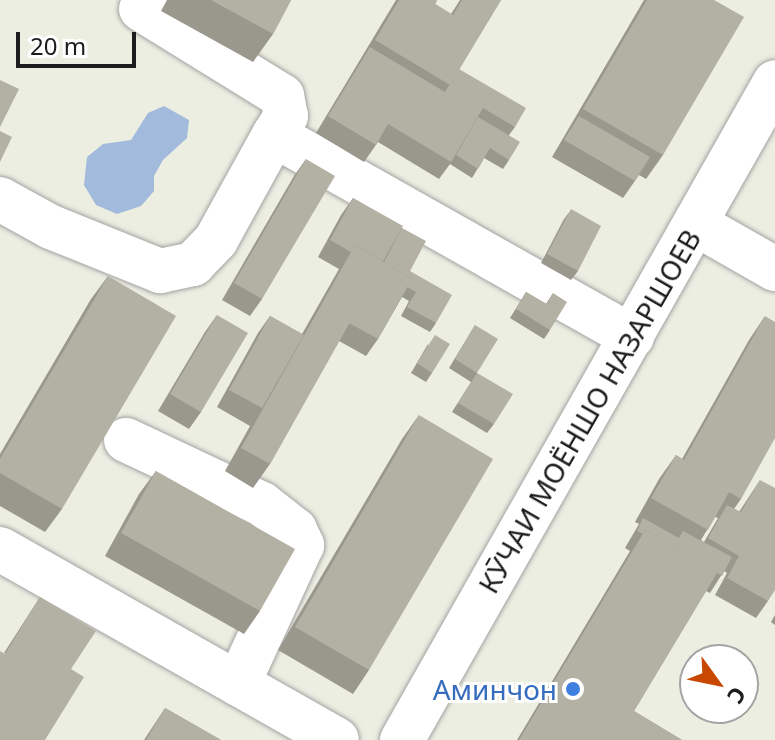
<!DOCTYPE html>
<html>
<head>
<meta charset="utf-8">
<style>
	body { margin:0 }
	#map { position:relative; width:775px; height:740px; overflow:hidden; background:#edeee2; font-family:"Noto Sans",sans-serif }
	div>[style] { position:absolute }
	[style*='--x'] { left:calc(var(--x)*1px); top:calc(var(--y)*1px); width:calc(var(--w)*1px); rotate:calc(var(--a)*1deg) }
	.water>* { inset:0; background:#a2badc }
	.roads { filter:drop-shadow(0 0 2px #a3a3a3) drop-shadow(0 0 2px #a3a3a3) }
	.minor>* { height:44px; margin:-22px; padding:0 22px; transform-origin:22px; border-radius:22px; background:#fff }
	.wall>* { inset:0; background:#9a978d }
	.building>* { inset:0; background:#b3b0a4 }
	.dots>* { width:22px; height:22px; translate:-50% -50%; box-sizing:border-box; border:4px solid #fff; border-radius:50% }
	span { translate:-50% -50%; white-space:nowrap; text-align:center; line-height:1.15; -webkit-text-stroke:6px #fff; paint-order:stroke }
	.street-label { font-size:28px; color:#1c1c1c }
	.shop-label { font-size:28px; color:#366cbe }
	.right { translate:-100% -50%; text-align:right }
	.north { position:absolute; left:679px; top:644px; width:80px; height:80px; box-sizing:border-box; background:#fff; border:2px solid #a4a4a4; border-radius:50%; rotate:123deg; font-size:22px; font-weight:700; line-height:32px; text-align:center; color:#1c1c1c }
	.north::after { content:''; display:block; margin:auto; width:28px; height:36px; background:#c84801; clip-path:polygon(50% 0,100% 100%,50% 72%,0 100%) }
	.scale { position:absolute; left:16px; top:32px; width:120px; height:36px; box-sizing:border-box; border:4px solid #1c1c1c; border-top:0; padding-left:10px; font-size:24px; line-height:28px; white-space:nowrap; color:#1c1c1c; -webkit-text-stroke:6px #fff; paint-order:stroke }
</style>
</head>
<body>
<div id="map">
	<div class="water">
		<div style="clip-path:polygon(164px 106px,189px 120px,187px 138px,163px 160px,154px 176px,154px 191px,141px 206px,117px 214px,96px 205px,84px 185px,87px 157px,103px 144px,131px 140px,148px 113px)"></div>
	</div>
	<div class="roads">
		<div class="minor">
			<div style="--x:141;--y:9;--w:166;--a:31.7"></div>
			<div style="--x:282;--y:96;--w:20;--a:79"></div>
			<div style="--x:286;--y:116;--w:22;--a:122"></div>
			<div style="--x:0;--y:199;--w:58;--a:28.8"></div>
			<div style="--x:51;--y:227;--w:118;--a:22"></div>
			<div style="--x:160;--y:271;--w:34;--a:-12"></div>
			<div style="--x:193;--y:264;--w:33;--a:-46"></div>
			<div style="--x:216;--y:240;--w:120;--a:-61.1"></div>
			<div style="--x:274;--y:135;--w:411;--a:29.4"></div>
			<div style="--x:696;--y:224;--w:91;--a:29.7"></div>
			<div style="--x:126;--y:440;--w:150;--a:25.2"></div>
			<div style="--x:262;--y:504;--w:42;--a:38.2"></div>
			<div style="--x:295;--y:530;--w:17;--a:65"></div>
			<div style="--x:302;--y:545;--w:153;--a:114.7"></div>
			<div style="--x:0;--y:549;--w:387;--a:29.5"></div>
			<div style="--x:402;--y:740;--w:756;--a:-60.45"></div>
		</div>
	</div>
	<div class="wall">
		<div style="clip-path:polygon(167px 0,291px 0,273px 34px,253px 62px,161px 11px)"></div>
		<div style="clip-path:polygon(396px 0,437px 0,435px 4px,451px 14px,460px 0,501px 0,459px 69px,515px 127px,509px 135px,509px 160px,503px 169px,484px 158px,472px 178px,450px 164px,439px 179px,378px 142px,364px 162px,316px 133px)"></div>
		<div style="clip-path:polygon(644px 0,714px 0,663px 155px,646px 179px,639px 175px,623px 198px,552px 157px)"></div>
		<div style="clip-path:polygon(306px 159px,262px 299px,250px 316px,222px 300px,294px 176px)"></div>
		<div style="clip-path:polygon(353px 198px,402px 228px,410px 271px,436px 323px,430px 332px,401px 316px,409px 301px,402px 297px,378px 339px,366px 356px,339px 341px,270px 464px,253px 488px,225px 471px,250px 426px,217px 407px,258px 333px,270px 316px,302px 334px,339px 269px,318px 257px,341px 215px)"></div>
		<div style="clip-path:polygon(571px 210px,578px 271px,571px 280px,541px 263px,564px 219px)"></div>
		<div style="clip-path:polygon(108px 276px,62px 509px,45px 532px,0 506px,0 454px,91px 299px)"></div>
		<div style="clip-path:polygon(526px 292px,546px 304px,553px 293px,550px 330px,544px 339px,510px 318px)"></div>
		<div style="clip-path:polygon(217px 315px,201px 412px,189px 429px,158px 411px,205px 332px)"></div>
		<div style="clip-path:polygon(evenodd,765px 316px,741px 499px,734px 509px,739px 512px,760px 480px,768px 601px,756px 618px,715px 595px,727px 573px,724px 571px,710px 593px,706px 591px,634px 711px,682px 740px,517px 740px,630px 551px,625px 548px,639px 524px,635px 522px,659px 479px,676px 455px,682px 459px,749px 340px,765px 316px,715px 517px,718px 518px,704px 542px,701px 540px,715px 517px)"></div>
		<div style="clip-path:polygon(475px 325px,477px 373px,494px 424px,487px 433px,452px 412px,471px 382px,449px 368px)"></div>
		<div style="clip-path:polygon(428px 344px,432px 373px,426px 382px,411px 373px)"></div>
		<div style="clip-path:polygon(419px 415px,369px 670px,353px 694px,278px 650px,402px 439px)"></div>
		<div style="clip-path:polygon(156px 471px,260px 611px,244px 634px,105px 556px,139px 494px)"></div>
		<div style="clip-path:polygon(40px 597px,71px 669px,4px 653px)"></div>
		<div style="clip-path:polygon(775px 615px,775px 625px,771px 622px)"></div>
		<div style="clip-path:polygon(165px 708px,221px 740px,144px 740px)"></div>
	</div>
	<div class="building">
		<div style="clip-path:polygon(211px 0,291px 0,273px 34px)"></div>
		<div style="clip-path:polygon(399px 0,437px 0,435px 4px,453px 15px,462px 0,501px 0,450px 85px,375px 40px)"></div>
		<div style="clip-path:polygon(647px 0,714px 0,744px 17px,663px 155px,583px 109px)"></div>
		<div style="clip-path:polygon(370px 47px,445px 92px,459px 69px,526px 108px,515px 127px,483px 108px,451px 162px,388px 124px,376px 145px,328px 116px)"></div>
		<div style="clip-path:polygon(0 80px,19px 89px,0 127px)"></div>
		<div style="clip-path:polygon(579px 116px,650px 157px,635px 181px,564px 140px)"></div>
		<div style="clip-path:polygon(478px 117px,520px 142px,509px 160px,490px 148px,478px 169px,456px 155px)"></div>
		<div style="clip-path:polygon(0 131px,12px 137px,0 162px)"></div>
		<div style="clip-path:polygon(306px 159px,335px 176px,262px 299px,234px 283px)"></div>
		<div style="clip-path:polygon(353px 198px,403px 226px,383px 261px,355px 245px,351px 252px,330px 240px)"></div>
		<div style="clip-path:polygon(571px 209px,601px 226px,578px 271px,547px 254px)"></div>
		<div style="clip-path:polygon(402px 228px,426px 241px,410px 271px,452px 295px,436px 323px,407px 307px,416px 292px,407px 287px,412px 279px,384px 262px)"></div>
		<div style="clip-path:polygon(355px 245px,384px 262px,270px 464px,241px 448px)"></div>
		<div style="clip-path:polygon(384px 262px,412px 279px,378px 339px,349px 323px)"></div>
		<div style="clip-path:polygon(108px 276px,176px 316px,62px 509px,0 473px,0 459px)"></div>
		<div style="clip-path:polygon(526px 292px,547px 304px,553px 293px,567px 302px,550px 330px,516px 309px)"></div>
		<div style="clip-path:polygon(217px 315px,248px 333px,201px 412px,170px 394px)"></div>
		<div style="clip-path:polygon(270px 316px,304px 335px,262px 408px,229px 390px)"></div>
		<div style="clip-path:polygon(765px 316px,775px 322px,775px 438px,741px 499px,729px 492px,708px 530px,651px 498px,676px 455px,684px 460px)"></div>
		<div style="clip-path:polygon(475px 325px,498px 339px,477px 373px,513px 394px,494px 424px,458px 403px,477px 373px,455px 359px)"></div>
		<div style="clip-path:polygon(435px 335px,450px 344px,432px 373px,417px 363px)"></div>
		<div style="clip-path:polygon(419px 415px,493px 459px,369px 670px,295px 627px)"></div>
		<div style="clip-path:polygon(156px 471px,295px 549px,260px 611px,121px 533px)"></div>
		<div style="clip-path:polygon(760px 480px,775px 488px,775px 590px,768px 601px,727px 578px,739px 556px,708px 538px,727px 505px,741px 512px)"></div>
		<div style="clip-path:polygon(643px 518px,679px 538px,683px 531px,732px 557px,722px 576px,645px 530px,643px 534px,637px 531px)"></div>
		<div style="clip-path:polygon(645px 530px,717px 573px,634px 711px,682px 740px,519px 740px)"></div>
		<div style="clip-path:polygon(40px 597px,96px 631px,71px 669px,84px 677px,45px 740px,0 740px,0 651px,5px 654px)"></div>
		<div style="clip-path:polygon(165px 708px,221px 740px,146px 740px)"></div>
	</div>
	<div class="dots">
		<div style="left:573px;top:689px;background:#3f7fe0"></div>
	</div>
	<div class="street-label">
		<span style="left:589px;top:411px;rotate:-60deg">КӮЧАИ МОЁНШО НАЗАРШОЕВ</span>
	</div>
	<div class="shop-label">
		<span class="right" style="left:557px;top:689px">Аминчон</span>
	</div>
	<div class="north">С</div>
	<div class="scale">20 m</div>
</div>
</body>
</html>
